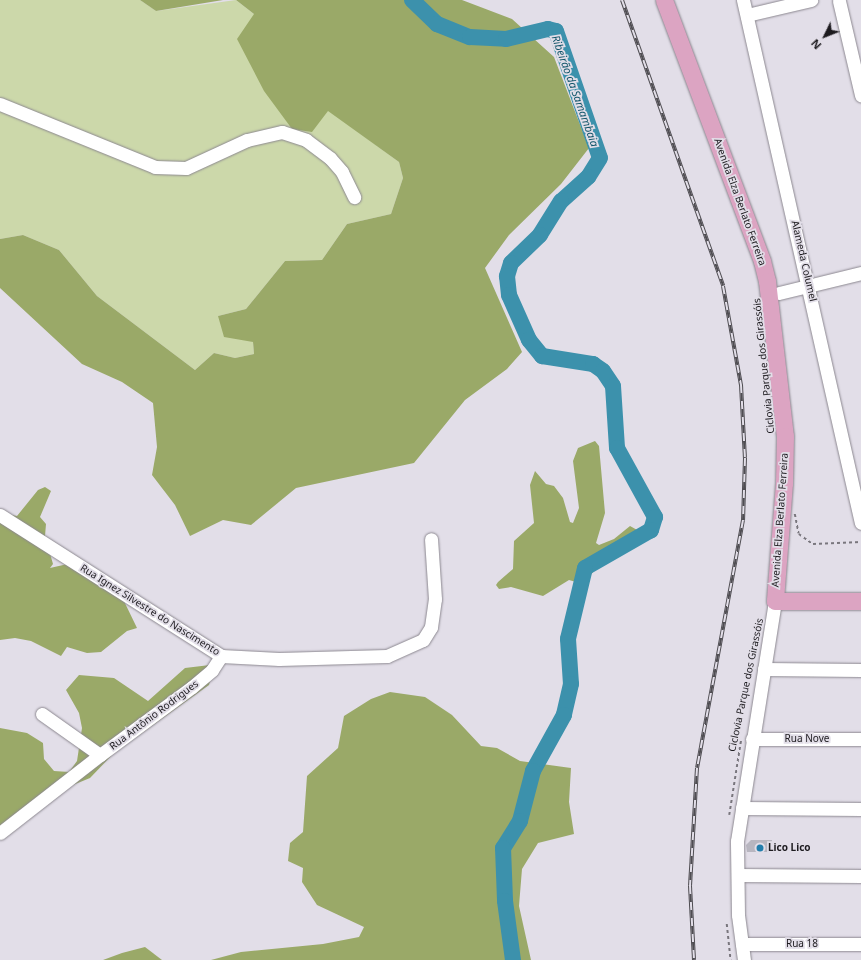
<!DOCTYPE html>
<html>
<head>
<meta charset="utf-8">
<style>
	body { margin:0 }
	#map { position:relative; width:861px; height:960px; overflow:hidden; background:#e2dee8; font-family:"Noto Sans",sans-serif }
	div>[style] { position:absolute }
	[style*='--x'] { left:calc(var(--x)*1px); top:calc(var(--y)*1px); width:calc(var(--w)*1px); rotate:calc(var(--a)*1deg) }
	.green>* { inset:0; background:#ccd8aa }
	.forest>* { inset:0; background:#9aa968 }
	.river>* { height:16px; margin:-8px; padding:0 8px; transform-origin:8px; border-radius:8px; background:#3c91ac }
	.building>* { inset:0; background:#b8b6c0 }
	.path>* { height:1.5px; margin-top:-0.75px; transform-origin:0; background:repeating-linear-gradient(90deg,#79767d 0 3px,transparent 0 6px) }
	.roads { filter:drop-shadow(0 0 1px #8c8890) drop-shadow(0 0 1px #8c8890) }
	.minor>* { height:13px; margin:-6.5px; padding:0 6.5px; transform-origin:6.5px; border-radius:6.5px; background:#fff }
	.major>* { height:17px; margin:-8.5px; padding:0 8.5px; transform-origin:8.5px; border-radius:8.5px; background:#dca4c2 }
	.rail>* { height:4px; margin-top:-2px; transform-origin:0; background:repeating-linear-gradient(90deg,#e2dee8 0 8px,#4f4d52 0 16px); box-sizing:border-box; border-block:1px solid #4f4d52 }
	.dots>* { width:11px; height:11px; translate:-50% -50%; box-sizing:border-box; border:2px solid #e2dee8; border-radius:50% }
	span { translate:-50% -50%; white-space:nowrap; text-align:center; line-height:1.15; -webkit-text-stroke:3.5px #e2dee8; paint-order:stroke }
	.street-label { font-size:10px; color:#1d1b1f }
	.poi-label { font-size:10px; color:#1d1b1f; font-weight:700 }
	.left { translate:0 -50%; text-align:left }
	.water-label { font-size:11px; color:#12566b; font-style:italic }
	.north { position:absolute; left:805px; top:16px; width:40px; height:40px; -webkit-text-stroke:3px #e2dee8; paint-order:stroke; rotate:227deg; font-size:11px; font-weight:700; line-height:16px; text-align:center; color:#1d1b1f }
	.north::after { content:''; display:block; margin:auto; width:14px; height:18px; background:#1d1b1f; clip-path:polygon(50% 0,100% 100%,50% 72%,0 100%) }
</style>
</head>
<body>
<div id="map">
	<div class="green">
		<div style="clip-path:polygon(0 0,140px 0,156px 11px,236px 0,254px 14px,328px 110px,399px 162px,403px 178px,391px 214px,347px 224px,322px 260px,285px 261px,246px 309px,218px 316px,253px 342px,254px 354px,235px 358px,214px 353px,195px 370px,97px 296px,59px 250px,23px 235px,0 239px)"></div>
	</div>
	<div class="forest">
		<div style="clip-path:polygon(140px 0,223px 0,156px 11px)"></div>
		<div style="clip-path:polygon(236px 0,462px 0,512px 19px,554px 57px,589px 148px,561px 184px,509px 235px,485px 268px,522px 352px,507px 369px,465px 400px,414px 463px,296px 488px,251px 525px,223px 520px,190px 536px,175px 505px,152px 475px,157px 447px,153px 403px,122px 382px,82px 364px,0 288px,0 239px,23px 235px,59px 250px,97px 296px,195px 370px,214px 353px,235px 358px,254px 354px,253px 342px,224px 337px,218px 316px,246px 309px,285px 261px,322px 260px,347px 224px,391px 214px,403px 178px,399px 162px,328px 111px,312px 132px,292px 129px,264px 91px,237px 39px,254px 14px)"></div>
		<div style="clip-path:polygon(595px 441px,599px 446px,605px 513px,596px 543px,599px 545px,614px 539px,630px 526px,639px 531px,634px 540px,605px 558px,583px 584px,569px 580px,543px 596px,511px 587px,499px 589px,496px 585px,498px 582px,513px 569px,514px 541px,534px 523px,530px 485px,535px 471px,546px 484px,554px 486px,563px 498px,570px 522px,573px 523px,579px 508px,573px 461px,578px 448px)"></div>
		<div style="clip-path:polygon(45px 487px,51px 491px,40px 517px,46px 524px,45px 536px,53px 564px,50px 568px,72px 563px,122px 597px,137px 628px,127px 631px,101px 652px,87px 653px,67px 647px,61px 656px,31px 641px,15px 638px,0 640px,0 513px,17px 516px,38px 490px)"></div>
		<div style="clip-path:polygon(210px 665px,212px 674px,209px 685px,114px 753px,90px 778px,68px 787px,0 834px,0 728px,27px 733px,43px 743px,44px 759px,54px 771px,69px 772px,77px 761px,82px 728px,79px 713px,66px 690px,79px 675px,114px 678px,148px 701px,185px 668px)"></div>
		<div style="clip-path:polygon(390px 692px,425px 697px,452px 715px,481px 746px,497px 748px,520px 761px,571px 768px,569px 802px,574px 834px,538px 843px,522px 869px,519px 906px,531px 960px,211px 960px,241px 952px,323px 944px,359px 937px,364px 927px,317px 905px,302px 882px,303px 868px,288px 861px,290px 843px,303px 832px,307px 776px,338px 748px,344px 716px,371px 699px)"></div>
		<div style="clip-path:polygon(145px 947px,162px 960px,103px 960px,122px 953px)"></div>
	</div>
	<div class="river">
		<div style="--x:412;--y:0;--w:35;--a:44"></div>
		<div style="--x:437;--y:24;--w:35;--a:22"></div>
		<div style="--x:470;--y:37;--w:36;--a:3"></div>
		<div style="--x:506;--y:39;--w:43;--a:-13.4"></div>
		<div style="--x:548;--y:29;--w:8;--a:14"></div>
		<div style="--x:556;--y:31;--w:134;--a:70.9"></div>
		<div style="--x:600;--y:158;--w:22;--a:122"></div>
		<div style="--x:588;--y:177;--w:36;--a:138"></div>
		<div style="--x:561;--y:201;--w:40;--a:122"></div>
		<div style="--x:540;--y:235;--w:40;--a:136"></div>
		<div style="--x:511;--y:263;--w:14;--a:107"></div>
		<div style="--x:507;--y:276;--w:19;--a:84"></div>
		<div style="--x:509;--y:295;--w:49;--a:66"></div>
		<div style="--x:529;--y:340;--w:21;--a:51"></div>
		<div style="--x:542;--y:356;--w:52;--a:8.9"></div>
		<div style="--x:593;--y:364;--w:12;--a:35"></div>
		<div style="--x:603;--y:371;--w:18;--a:56"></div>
		<div style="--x:613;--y:386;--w:62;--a:86.3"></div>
		<div style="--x:617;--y:448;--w:79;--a:61.2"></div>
		<div style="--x:655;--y:517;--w:14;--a:107"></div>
		<div style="--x:651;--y:530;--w:76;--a:150.1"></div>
		<div style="--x:585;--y:568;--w:73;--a:103.5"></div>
		<div style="--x:568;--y:639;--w:45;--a:86.2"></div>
		<div style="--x:571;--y:684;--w:32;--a:103"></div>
		<div style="--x:564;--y:715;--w:64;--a:119"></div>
		<div style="--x:533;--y:771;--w:52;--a:104.6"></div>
		<div style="--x:520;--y:821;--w:32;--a:122"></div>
		<div style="--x:503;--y:848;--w:53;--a:87.8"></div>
		<div style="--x:505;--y:901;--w:60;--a:82.3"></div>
	</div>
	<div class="building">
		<div style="clip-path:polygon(751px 840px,772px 840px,772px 852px,747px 852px,746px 845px)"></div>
	</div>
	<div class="path">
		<div style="--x:795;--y:514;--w:20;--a:79"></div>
		<div style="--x:799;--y:534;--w:17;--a:36"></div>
		<div style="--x:813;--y:544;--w:48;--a:-2.4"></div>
		<div style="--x:729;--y:815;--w:77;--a:-81"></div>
		<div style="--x:727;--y:924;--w:36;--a:84"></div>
	</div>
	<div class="roads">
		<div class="minor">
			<div style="--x:743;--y:0;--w:536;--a:77.29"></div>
			<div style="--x:839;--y:1;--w:97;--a:76.8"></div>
			<div style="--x:747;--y:15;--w:66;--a:-13.2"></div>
			<div style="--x:0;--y:104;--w:167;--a:22.1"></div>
			<div style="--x:155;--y:167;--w:31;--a:2"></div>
			<div style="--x:186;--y:168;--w:67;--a:-24.7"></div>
			<div style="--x:247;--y:140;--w:36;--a:-13"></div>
			<div style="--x:282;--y:132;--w:25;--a:18"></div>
			<div style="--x:306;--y:140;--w:30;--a:37"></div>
			<div style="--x:330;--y:158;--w:18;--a:49"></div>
			<div style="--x:342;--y:172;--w:28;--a:64"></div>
			<div style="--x:779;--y:293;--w:84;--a:-13.7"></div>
			<div style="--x:0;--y:515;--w:262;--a:32.5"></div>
			<div style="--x:221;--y:656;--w:58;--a:3"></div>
			<div style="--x:279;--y:659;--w:108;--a:-1.6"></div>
			<div style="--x:387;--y:656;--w:39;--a:-24"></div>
			<div style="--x:423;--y:640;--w:15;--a:-58"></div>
			<div style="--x:431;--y:627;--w:28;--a:-82"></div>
			<div style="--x:435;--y:599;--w:60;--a:-93.8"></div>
			<div style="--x:764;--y:669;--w:97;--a:0.6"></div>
			<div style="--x:42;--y:714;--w:71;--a:35.3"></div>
			<div style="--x:100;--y:755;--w:114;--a:-36.5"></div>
			<div style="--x:192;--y:687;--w:26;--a:-40"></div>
			<div style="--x:212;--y:670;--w:17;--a:-57"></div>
			<div style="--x:752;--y:739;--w:109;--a:0"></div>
			<div style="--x:742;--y:808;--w:119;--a:0.5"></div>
			<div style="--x:0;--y:833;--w:127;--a:-38"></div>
			<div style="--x:738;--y:875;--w:123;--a:0.5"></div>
			<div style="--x:742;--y:944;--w:119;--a:0"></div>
			<div style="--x:744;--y:960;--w:45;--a:-97.6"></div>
			<div style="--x:738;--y:915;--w:74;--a:-90.8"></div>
			<div style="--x:737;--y:841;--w:243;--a:-81"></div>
		</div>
		<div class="major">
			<div style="--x:664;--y:0;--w:279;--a:69.4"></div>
			<div style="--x:762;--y:261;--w:21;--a:76"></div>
			<div style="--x:767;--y:281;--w:156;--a:83.4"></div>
			<div style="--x:785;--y:436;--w:47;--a:91.2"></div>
			<div style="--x:784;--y:483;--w:118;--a:94.4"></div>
			<div style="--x:775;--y:601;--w:86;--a:0"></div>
		</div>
	</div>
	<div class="rail">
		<div style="--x:622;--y:0;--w:303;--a:70.5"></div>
		<div style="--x:723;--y:286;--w:101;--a:79.7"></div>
		<div style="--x:741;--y:385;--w:73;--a:86.9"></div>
		<div style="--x:745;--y:458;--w:62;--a:91.8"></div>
		<div style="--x:743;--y:520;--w:252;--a:100.5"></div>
		<div style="--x:697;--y:768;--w:118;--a:93.4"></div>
		<div style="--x:690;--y:886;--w:74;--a:86.9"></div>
	</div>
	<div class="dots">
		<div style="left:760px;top:848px;background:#237eac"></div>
	</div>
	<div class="street-label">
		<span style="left:740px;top:202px;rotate:70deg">Avenida Elza Berlato Ferreira</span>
		<span style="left:804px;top:261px;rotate:77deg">Alameda Columel</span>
		<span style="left:764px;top:366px;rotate:-96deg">Ciclovia Parque dos Girassóis</span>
		<span style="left:780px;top:520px;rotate:-86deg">Avenida Elza Berlato Ferreira</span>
		<span style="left:150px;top:610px;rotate:32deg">Rua Ignez Silvestre do Nascimento</span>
		<span style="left:746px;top:685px;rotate:-78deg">Ciclovia Parque dos Girassóis</span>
		<span style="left:154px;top:715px;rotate:-37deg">Rua Antônio Rodrigues</span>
		<span style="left:807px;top:739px">Rua Nove</span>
		<span style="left:802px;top:944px">Rua 18</span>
	</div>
	<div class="poi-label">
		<span class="left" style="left:768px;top:848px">Lico Lico</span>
	</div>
	<div class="water-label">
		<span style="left:575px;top:91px;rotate:70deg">Ribeirão da Samambaia</span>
	</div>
	<div class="north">N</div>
</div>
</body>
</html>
